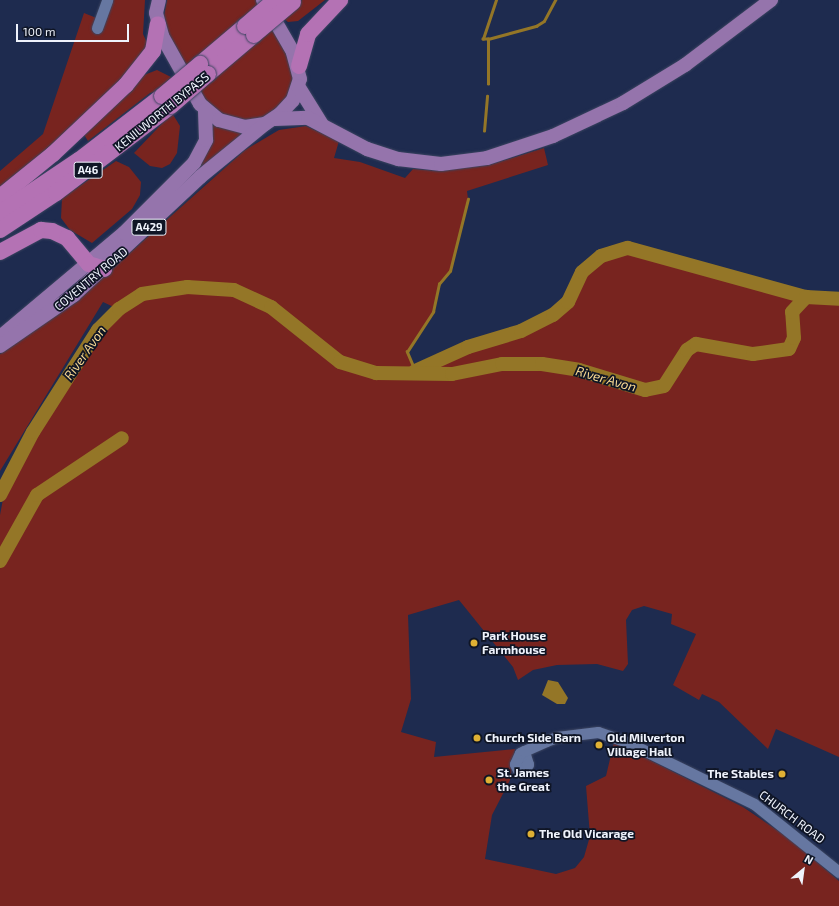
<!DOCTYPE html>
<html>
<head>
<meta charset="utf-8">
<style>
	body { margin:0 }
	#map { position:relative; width:839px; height:906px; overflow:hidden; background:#1e2b4f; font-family:"Exo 2",sans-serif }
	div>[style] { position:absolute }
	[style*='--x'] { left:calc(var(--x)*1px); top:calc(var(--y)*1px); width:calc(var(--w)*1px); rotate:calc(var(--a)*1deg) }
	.green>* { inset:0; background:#78241f }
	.water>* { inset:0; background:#947627 }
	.stream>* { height:2.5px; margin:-1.25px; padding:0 1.25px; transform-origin:1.25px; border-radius:1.25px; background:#947627 }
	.river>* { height:14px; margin:-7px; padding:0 7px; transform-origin:7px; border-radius:7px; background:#947627 }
	.roads { filter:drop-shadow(0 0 1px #3b4460) drop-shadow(0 0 1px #3b4460) }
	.minor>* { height:11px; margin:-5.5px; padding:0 5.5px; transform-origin:5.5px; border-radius:5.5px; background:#6677a1 }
	.major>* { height:14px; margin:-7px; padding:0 7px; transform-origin:7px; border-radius:7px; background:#9574ac }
	.highway>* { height:16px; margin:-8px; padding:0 8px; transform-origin:8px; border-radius:8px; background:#b472b4 }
	.bridges { filter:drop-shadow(0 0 1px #3b4460) drop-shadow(0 0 1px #3b4460) }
	.highway-bridge>* { height:16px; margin:-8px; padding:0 8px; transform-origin:8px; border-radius:8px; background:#b472b4 }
	.dots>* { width:11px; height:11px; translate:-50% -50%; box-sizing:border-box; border:2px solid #0f1525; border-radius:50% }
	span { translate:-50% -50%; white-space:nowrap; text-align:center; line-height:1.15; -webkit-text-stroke:3.5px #0f1525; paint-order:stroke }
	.shield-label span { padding:1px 3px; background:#0f1525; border:1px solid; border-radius:3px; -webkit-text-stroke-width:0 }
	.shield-label { font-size:11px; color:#eff3fc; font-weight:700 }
	.street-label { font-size:12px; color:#eff3fc }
	.poi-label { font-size:12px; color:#eff3fc; font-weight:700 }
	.left { translate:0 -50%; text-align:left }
	.right { translate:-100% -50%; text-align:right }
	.water-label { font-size:13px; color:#f7d892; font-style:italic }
	.north { position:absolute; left:783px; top:850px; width:40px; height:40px; -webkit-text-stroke:3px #0f1525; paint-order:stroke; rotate:29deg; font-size:11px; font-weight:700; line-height:16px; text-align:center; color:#eff3fc }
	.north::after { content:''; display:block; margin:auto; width:14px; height:18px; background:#eff3fc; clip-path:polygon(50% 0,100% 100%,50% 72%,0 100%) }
	.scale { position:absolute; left:16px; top:24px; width:113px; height:18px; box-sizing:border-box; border:2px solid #eff3fc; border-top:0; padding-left:5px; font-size:12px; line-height:14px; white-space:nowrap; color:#eff3fc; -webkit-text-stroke:3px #0f1525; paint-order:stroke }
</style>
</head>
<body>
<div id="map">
	<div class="green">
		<div style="clip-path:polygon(112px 0,145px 0,143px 34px,148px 45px,137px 64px,95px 109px,0 191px,0 171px,43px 134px,84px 13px,104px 21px)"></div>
		<div style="clip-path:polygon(167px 0,260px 0,295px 71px,287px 101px,259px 121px,230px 121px,207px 104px,170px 40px,164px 16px)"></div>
		<div style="clip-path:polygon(302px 0,325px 0,298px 21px,288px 22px,283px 18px)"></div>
		<div style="clip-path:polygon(157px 70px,171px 77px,158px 91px,150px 93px,88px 141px,83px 133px,144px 75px)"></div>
		<div style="clip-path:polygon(172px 113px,180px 126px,177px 153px,170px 164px,162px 168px,150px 166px,134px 153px)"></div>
		<div style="clip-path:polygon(211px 121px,249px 132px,173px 190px)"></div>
		<div style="clip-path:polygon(306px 126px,339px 141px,334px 158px,360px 162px,405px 178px,413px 169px,440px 171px,489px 165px,544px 148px,548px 165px,467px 191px,468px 199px,450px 271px,439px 284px,433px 312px,407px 352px,415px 371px,468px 347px,521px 331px,553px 315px,568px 302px,582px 272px,601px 256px,628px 248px,806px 297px,839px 299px,839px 757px,776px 729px,768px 749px,719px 702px,702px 694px,699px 700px,673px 685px,696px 634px,671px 624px,672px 614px,644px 606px,632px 610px,626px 620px,628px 664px,623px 671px,597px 664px,557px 665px,533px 670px,518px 680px,513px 667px,459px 600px,408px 615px,411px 699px,401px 732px,436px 742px,434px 757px,515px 749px,510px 780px,492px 815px,485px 859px,556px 874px,575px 868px,584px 857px,590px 836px,586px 786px,606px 776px,614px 742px,743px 807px,790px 839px,839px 881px,839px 906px,0 906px,0 515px,6px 483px,33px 432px,73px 368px,98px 330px,118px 309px,103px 302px,0 471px,0 354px,78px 299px,245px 150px,279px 130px)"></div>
		<div style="clip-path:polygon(116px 161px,129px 167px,141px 182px,140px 195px,132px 209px,92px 243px,70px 230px,61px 218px,62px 198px)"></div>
	</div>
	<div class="water">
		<div style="clip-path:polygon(548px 680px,558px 682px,568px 698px,565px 704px,557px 704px,542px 695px)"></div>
	</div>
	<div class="stream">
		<div style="--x:488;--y:39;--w:50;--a:-15.2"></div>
		<div style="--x:536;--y:26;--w:9;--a:-32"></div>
		<div style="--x:544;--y:21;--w:24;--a:-62"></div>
		<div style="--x:488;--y:84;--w:45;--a:-90"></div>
		<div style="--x:488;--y:39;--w:5;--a:180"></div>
		<div style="--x:483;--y:39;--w:41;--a:-71.6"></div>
		<div style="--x:484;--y:131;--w:35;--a:-85"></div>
		<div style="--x:415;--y:371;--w:21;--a:-113"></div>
		<div style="--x:407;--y:352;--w:48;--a:-57"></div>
		<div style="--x:433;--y:312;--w:29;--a:-78"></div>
		<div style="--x:439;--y:284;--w:17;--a:-50"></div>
		<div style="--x:450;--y:271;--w:74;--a:-76"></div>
	</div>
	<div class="river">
		<div style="--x:415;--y:371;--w:58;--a:-24.4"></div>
		<div style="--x:468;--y:347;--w:55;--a:-16.8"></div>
		<div style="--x:521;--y:331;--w:36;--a:-27"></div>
		<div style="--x:553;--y:315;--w:20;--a:-41"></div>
		<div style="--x:568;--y:302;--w:33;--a:-65"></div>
		<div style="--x:582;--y:272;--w:25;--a:-40"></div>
		<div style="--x:601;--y:256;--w:28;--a:-17"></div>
		<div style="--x:628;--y:248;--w:185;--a:15.4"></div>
		<div style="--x:806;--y:297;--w:33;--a:3"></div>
		<div style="--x:0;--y:495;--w:71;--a:-62.4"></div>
		<div style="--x:33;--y:432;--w:121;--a:-57.5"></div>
		<div style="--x:98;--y:330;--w:30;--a:-45"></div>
		<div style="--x:119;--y:309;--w:27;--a:-33"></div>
		<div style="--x:142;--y:294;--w:46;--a:-8.8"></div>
		<div style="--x:187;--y:287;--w:47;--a:3.7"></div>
		<div style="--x:234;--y:290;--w:41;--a:24.7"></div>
		<div style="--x:271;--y:307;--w:88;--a:38.6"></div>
		<div style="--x:340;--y:362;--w:38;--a:17"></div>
		<div style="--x:376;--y:373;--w:76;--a:0.8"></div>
		<div style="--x:452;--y:374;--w:51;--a:-11.3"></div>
		<div style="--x:502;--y:364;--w:40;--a:0"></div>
		<div style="--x:542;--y:364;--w:37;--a:9"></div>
		<div style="--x:579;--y:370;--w:69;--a:16.9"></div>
		<div style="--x:645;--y:390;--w:19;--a:-12"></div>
		<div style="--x:664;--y:386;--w:43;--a:-57.4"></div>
		<div style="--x:687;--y:350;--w:11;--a:-34"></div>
		<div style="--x:696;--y:344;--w:58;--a:10"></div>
		<div style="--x:753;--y:354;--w:36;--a:-8"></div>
		<div style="--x:789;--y:349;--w:12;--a:-66"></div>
		<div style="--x:794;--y:338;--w:26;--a:-94"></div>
		<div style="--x:792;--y:312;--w:21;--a:-47"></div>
		<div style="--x:0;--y:561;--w:76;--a:-60.7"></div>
		<div style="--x:37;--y:495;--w:102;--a:-33.8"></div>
	</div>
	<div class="roads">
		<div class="minor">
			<div style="--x:97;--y:28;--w:30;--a:-70"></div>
			<div style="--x:524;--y:751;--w:14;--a:73"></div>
			<div style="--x:528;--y:764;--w:12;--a:138"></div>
			<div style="--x:519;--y:772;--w:9;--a:-117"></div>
			<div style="--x:515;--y:764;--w:12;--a:-66"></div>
			<div style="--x:520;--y:753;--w:4;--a:-27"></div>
			<div style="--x:524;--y:751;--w:24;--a:-24"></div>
			<div style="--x:546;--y:741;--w:12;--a:-20"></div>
			<div style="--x:557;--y:737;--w:41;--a:-7"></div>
			<div style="--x:598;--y:732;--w:31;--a:19"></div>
			<div style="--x:627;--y:742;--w:141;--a:26"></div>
			<div style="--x:754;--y:804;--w:109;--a:38.7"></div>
		</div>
		<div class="major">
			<div style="--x:159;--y:0;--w:13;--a:103"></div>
			<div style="--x:156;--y:13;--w:24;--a:75"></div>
			<div style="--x:162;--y:36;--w:78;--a:60.8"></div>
			<div style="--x:200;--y:104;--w:25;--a:40"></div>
			<div style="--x:219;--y:120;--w:27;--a:15"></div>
			<div style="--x:245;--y:127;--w:20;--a:-9"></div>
			<div style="--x:265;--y:124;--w:18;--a:-34"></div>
			<div style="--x:280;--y:114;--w:19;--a:-47"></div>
			<div style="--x:293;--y:100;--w:22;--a:-72"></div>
			<div style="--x:300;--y:79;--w:28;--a:-105"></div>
			<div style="--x:293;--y:52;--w:60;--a:-120"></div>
			<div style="--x:298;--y:86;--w:44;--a:58.1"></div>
			<div style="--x:275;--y:119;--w:33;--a:-2"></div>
			<div style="--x:308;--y:118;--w:67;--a:27.7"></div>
			<div style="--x:367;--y:149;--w:33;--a:18"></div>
			<div style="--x:398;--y:159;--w:43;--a:6.6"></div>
			<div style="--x:441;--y:164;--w:46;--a:-7.4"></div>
			<div style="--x:487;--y:158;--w:70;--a:-18.4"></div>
			<div style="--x:553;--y:136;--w:77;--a:-25.2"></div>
			<div style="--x:623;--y:103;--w:73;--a:-31.5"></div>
			<div style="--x:685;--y:65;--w:108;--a:-37.1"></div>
			<div style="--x:0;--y:337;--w:162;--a:-40"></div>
			<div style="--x:124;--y:233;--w:99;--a:-45"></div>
			<div style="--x:194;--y:163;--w:26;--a:-62"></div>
			<div style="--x:206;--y:140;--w:30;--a:-92"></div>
			<div style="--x:0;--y:346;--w:90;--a:-34.6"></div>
			<div style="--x:74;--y:295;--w:173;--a:-43.1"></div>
			<div style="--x:200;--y:177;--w:84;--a:-39.2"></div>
		</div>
		<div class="highway">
			<div style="--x:200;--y:64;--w:59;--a:-40.2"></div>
			<div style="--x:299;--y:66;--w:33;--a:-74"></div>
			<div style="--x:308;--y:34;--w:47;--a:-46.7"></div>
			<div style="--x:208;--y:74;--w:60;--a:-40.3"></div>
			<div style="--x:0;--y:197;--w:68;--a:-39.1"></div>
			<div style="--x:53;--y:154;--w:100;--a:-43.4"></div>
			<div style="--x:126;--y:85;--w:43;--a:-51.5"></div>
			<div style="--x:153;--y:51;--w:27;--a:-80"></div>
			<div style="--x:0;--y:213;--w:95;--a:-33.9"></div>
			<div style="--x:79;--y:160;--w:105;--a:-37.6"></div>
			<div style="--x:0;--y:230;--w:67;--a:-33.5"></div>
			<div style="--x:56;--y:193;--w:144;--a:-37.1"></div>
			<div style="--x:0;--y:252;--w:47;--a:-28.2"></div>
			<div style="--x:41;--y:230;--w:11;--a:5"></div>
			<div style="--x:52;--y:231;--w:17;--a:25"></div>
			<div style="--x:67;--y:238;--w:34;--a:50"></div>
			<div style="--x:89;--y:264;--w:16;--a:18"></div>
		</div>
	</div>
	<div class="bridges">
		<div class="highway-bridge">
			<div style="--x:245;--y:26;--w:40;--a:-41"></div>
			<div style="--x:254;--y:35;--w:51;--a:-40.2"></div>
			<div style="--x:162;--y:96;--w:50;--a:-40.1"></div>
			<div style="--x:171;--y:106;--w:49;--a:-40.9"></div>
		</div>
	</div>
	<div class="dots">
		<div style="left:474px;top:643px;background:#dfb034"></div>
		<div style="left:477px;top:738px;background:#dfb034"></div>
		<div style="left:599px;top:745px;background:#dfb034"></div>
		<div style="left:782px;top:774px;background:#dfb034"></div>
		<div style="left:489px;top:780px;background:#dfb034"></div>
		<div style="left:531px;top:834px;background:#dfb034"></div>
	</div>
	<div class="shield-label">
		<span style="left:88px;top:170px">A46</span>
		<span style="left:149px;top:227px">A429</span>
	</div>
	<div class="street-label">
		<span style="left:162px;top:112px;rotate:-39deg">KENILWORTH BYPASS</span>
		<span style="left:91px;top:279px;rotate:-40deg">COVENTRY ROAD</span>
		<span style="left:792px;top:817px;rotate:37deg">CHURCH ROAD</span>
	</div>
	<div class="poi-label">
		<span class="left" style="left:482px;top:643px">Park House<br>Farmhouse</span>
		<span class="left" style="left:485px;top:738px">Church Side Barn</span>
		<span class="left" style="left:607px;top:745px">Old Milverton<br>Village Hall</span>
		<span class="left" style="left:497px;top:780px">St. James<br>the Great</span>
		<span class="right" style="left:774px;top:774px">The Stables</span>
		<span class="left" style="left:539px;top:834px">The Old Vicarage</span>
	</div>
	<div class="water-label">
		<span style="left:85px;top:353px;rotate:-55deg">River Avon</span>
		<span style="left:606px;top:379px;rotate:16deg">River Avon</span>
	</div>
	<div class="north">N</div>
	<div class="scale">100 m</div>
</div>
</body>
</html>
